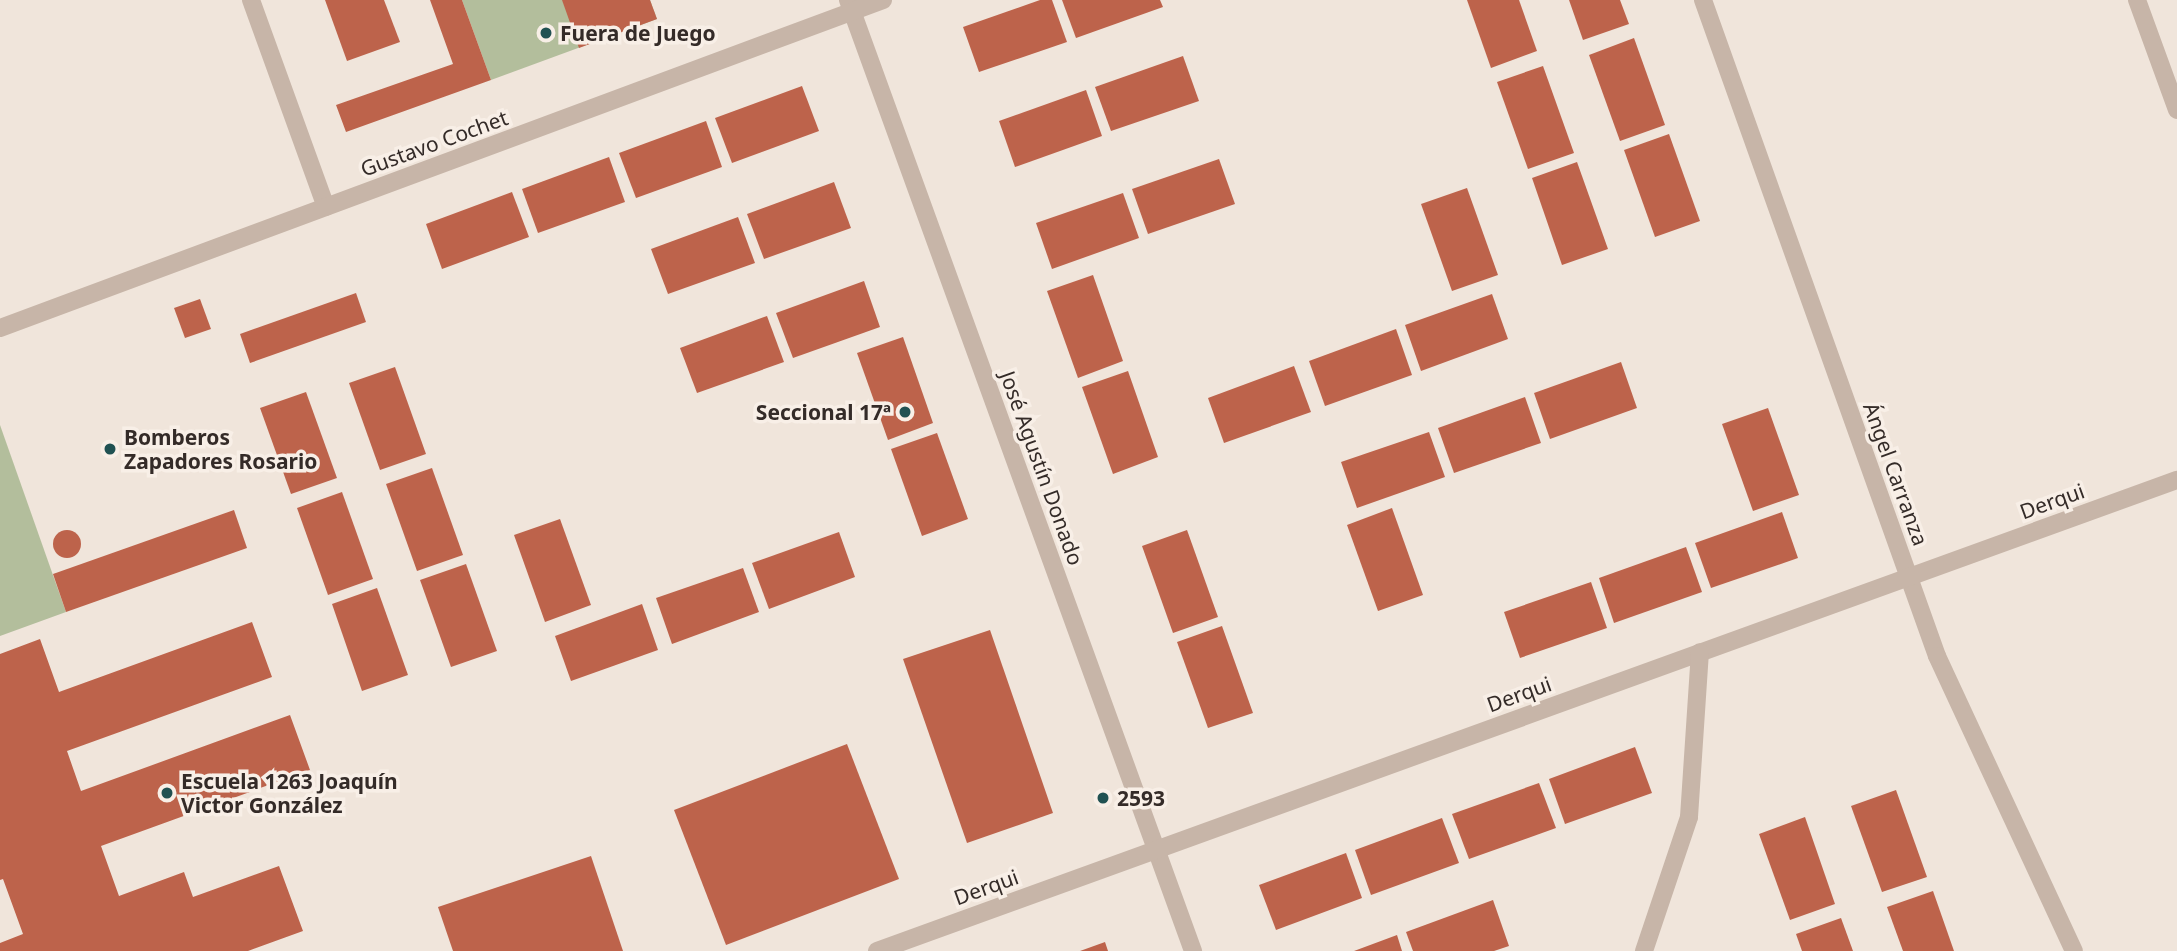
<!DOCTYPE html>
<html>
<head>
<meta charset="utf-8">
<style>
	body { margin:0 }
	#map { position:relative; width:2177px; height:951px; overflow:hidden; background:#f0e5db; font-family:"Noto Sans",sans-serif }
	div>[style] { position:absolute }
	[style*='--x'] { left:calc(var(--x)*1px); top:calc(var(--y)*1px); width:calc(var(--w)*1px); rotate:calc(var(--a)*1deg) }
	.green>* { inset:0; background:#b3be9c }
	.building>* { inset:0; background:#bd634b }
	.round { border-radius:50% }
	.street>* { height:18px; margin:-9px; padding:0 9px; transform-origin:9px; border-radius:9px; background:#c7b5a8 }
	.dots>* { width:19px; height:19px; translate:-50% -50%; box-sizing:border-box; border:4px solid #f8efe7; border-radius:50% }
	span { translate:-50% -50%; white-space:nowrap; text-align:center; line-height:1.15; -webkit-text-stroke:7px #f8efe7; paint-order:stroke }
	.poi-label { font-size:21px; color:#342b28; font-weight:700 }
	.left { translate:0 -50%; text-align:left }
	.right { translate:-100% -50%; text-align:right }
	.street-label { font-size:21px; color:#342b28 }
</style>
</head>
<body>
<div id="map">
	<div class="green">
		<div style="clip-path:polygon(462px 0,650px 0,657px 19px,491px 80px)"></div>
		<div style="clip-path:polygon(0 425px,66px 612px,0 636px)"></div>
	</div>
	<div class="building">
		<div style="clip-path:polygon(325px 0,384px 0,400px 42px,347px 61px)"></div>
		<div style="clip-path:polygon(430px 0,462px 0,491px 80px,346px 132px,336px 105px,453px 64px)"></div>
		<div style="clip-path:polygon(562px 0,650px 0,657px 19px,579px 48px)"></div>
		<div style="clip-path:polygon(1040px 0,1052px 0,1067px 42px,979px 72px,963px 27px)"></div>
		<div style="clip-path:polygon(1062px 0,1160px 0,1163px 7px,1076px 38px)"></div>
		<div style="clip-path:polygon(1467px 0,1519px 0,1537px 51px,1491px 68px)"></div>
		<div style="clip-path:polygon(1569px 0,1620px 0,1629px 24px,1583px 40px)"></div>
		<div style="clip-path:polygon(1634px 38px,1665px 125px,1620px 141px,1589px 55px)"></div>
		<div style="clip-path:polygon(1183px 56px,1199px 101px,1111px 131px,1095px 87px)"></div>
		<div style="clip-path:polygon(1543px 66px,1574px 153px,1528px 169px,1497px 82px)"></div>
		<div style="clip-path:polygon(802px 86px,819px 131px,732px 163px,715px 118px)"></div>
		<div style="clip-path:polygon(1086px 90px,1102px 136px,1015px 167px,999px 121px)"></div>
		<div style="clip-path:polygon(706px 121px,722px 167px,636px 198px,619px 153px)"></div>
		<div style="clip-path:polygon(1669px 134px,1700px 221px,1655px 237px,1624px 150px)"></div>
		<div style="clip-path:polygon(609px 157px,625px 202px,538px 233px,522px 189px)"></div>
		<div style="clip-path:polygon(1219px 159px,1235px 204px,1148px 234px,1132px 189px)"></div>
		<div style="clip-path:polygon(1577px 162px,1608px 249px,1562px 265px,1532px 178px)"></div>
		<div style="clip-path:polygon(834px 182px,851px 228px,764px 259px,747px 214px)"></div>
		<div style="clip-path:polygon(1467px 188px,1498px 275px,1452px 291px,1421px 204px)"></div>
		<div style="clip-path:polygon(512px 192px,529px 237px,442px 269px,426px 224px)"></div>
		<div style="clip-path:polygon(1123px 193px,1139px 238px,1052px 269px,1036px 223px)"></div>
		<div style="clip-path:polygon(738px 217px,755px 263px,668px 294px,651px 249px)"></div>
		<div style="clip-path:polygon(1093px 275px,1123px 361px,1078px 378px,1047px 291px)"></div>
		<div style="clip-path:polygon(864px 281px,880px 327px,793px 358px,776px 313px)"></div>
		<div style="clip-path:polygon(356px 293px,366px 322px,250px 363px,240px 334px)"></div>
		<div style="clip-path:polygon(1492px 294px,1508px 339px,1421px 371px,1405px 325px)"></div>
		<div style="clip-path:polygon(200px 299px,211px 329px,185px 338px,174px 308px)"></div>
		<div style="clip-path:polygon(767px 316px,784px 362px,697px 393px,680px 348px)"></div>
		<div style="clip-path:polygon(1396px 329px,1412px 375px,1325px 406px,1309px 361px)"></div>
		<div style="clip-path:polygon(903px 337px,933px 423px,888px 440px,857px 353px)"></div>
		<div style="clip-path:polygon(1621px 362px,1637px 408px,1550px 439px,1534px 393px)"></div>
		<div style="clip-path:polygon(1294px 366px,1311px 412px,1224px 443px,1208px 398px)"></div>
		<div style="clip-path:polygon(395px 367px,426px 454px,380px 470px,349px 383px)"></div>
		<div style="clip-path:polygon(1128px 371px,1158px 457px,1113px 474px,1082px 387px)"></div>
		<div style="clip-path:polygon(306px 392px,337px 478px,291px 494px,260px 408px)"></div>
		<div style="clip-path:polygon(1525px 397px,1541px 443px,1454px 473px,1438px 428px)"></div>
		<div style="clip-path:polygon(1768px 408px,1799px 495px,1753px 511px,1722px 424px)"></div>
		<div style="clip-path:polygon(1429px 432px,1445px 477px,1357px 508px,1341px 462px)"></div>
		<div style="clip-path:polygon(937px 433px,968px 519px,922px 536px,891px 449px)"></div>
		<div style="clip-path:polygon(432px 468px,463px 555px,417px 571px,386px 484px)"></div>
		<div style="clip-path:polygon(342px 492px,373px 579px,328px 595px,297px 508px)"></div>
		<div style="clip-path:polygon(1392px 508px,1423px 595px,1378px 611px,1347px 525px)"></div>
		<div style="clip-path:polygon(234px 510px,247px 548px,66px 612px,53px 574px)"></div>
		<div style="clip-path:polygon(1782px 512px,1798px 558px,1711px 588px,1695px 543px)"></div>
		<div style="clip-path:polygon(560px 519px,591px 605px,545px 622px,514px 535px)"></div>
		<div class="round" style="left:53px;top:530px;width:28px;height:28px"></div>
		<div style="clip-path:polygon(1187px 530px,1218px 617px,1173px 633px,1142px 546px)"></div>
		<div style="clip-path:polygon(839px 532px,855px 577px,769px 609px,752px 563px)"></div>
		<div style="clip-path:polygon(1686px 547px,1702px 592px,1614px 623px,1599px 578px)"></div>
		<div style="clip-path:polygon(466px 564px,497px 651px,451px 667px,420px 580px)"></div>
		<div style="clip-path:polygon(743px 568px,759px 612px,672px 644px,656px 598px)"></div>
		<div style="clip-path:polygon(1591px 582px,1607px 628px,1520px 658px,1504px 612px)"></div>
		<div style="clip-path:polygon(377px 588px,408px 675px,362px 691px,332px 604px)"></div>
		<div style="clip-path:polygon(642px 604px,658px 650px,571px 681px,555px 636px)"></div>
		<div style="clip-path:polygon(252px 622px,272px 677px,67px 751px,81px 791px,290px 715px,310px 770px,101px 846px,119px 896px,184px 872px,193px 897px,279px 866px,303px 931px,248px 951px,0 951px,0 943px,23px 934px,3px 879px,0 880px,0 654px,40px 639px,59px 692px)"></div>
		<div style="clip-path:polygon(1222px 626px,1253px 713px,1208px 728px,1177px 642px)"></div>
		<div style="clip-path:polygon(990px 630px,1053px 813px,967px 843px,903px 659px)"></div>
		<div style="clip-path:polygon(847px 744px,899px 879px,726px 945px,674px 810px)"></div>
		<div style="clip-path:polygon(1635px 747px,1652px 793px,1565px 824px,1549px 779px)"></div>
		<div style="clip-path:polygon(1539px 783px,1556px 828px,1469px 859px,1452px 814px)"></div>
		<div style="clip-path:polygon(1896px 790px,1927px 877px,1882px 892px,1851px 806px)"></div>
		<div style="clip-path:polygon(1805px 817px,1835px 904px,1790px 920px,1759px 834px)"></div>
		<div style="clip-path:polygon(1442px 818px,1459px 863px,1371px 895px,1355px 850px)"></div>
		<div style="clip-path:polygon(1346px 853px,1362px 898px,1276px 930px,1259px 885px)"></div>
		<div style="clip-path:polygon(591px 856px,623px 951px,453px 951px,438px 907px)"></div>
		<div style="clip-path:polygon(1933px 891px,1954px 951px,1903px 951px,1887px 907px)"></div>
		<div style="clip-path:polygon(1493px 900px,1509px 946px,1494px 951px,1413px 951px,1406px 932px)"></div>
		<div style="clip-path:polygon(1841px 918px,1853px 951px,1802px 951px,1796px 934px)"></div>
		<div style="clip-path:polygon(1397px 935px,1402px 951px,1354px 951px)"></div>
		<div style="clip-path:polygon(1105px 942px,1108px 951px,1080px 951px)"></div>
	</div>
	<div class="street">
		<div style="--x:251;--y:0;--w:220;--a:70.1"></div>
		<div style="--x:848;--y:0;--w:1012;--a:70.06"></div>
		<div style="--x:1703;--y:0;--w:696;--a:70.37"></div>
		<div style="--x:1937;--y:656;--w:325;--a:65.1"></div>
		<div style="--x:2137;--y:0;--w:117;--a:70"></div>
		<div style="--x:0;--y:328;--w:942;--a:-20.38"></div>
		<div style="--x:877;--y:951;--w:1383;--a:-19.92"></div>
		<div style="--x:1644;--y:951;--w:141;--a:-71.4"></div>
		<div style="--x:1689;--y:817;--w:165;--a:-86.2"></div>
	</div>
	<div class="dots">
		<div style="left:546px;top:33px;background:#205152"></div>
		<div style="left:905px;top:412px;background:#205152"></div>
		<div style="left:110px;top:449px;background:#205152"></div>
		<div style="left:167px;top:793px;background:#205152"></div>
		<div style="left:1103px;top:798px;background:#205152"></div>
	</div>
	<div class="poi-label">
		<span class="left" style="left:560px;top:33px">Fuera de Juego</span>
		<span class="right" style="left:891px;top:412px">Seccional 17ª</span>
		<span class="left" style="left:124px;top:449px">Bomberos<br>Zapadores Rosario</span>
		<span class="left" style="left:181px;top:793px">Escuela 1263 Joaquín<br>Victor González</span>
		<span class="left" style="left:1117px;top:798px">2593</span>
	</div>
	<div class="street-label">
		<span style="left:434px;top:143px;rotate:-20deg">Gustavo Cochet</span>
		<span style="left:1042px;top:468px;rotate:70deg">José Agustín Donado</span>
		<span style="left:1896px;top:474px;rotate:70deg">Ángel Carranza</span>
		<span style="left:2052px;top:501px;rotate:-20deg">Derqui</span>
		<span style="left:1519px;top:694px;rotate:-20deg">Derqui</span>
		<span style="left:986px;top:887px;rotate:-20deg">Derqui</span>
	</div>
</div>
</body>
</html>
